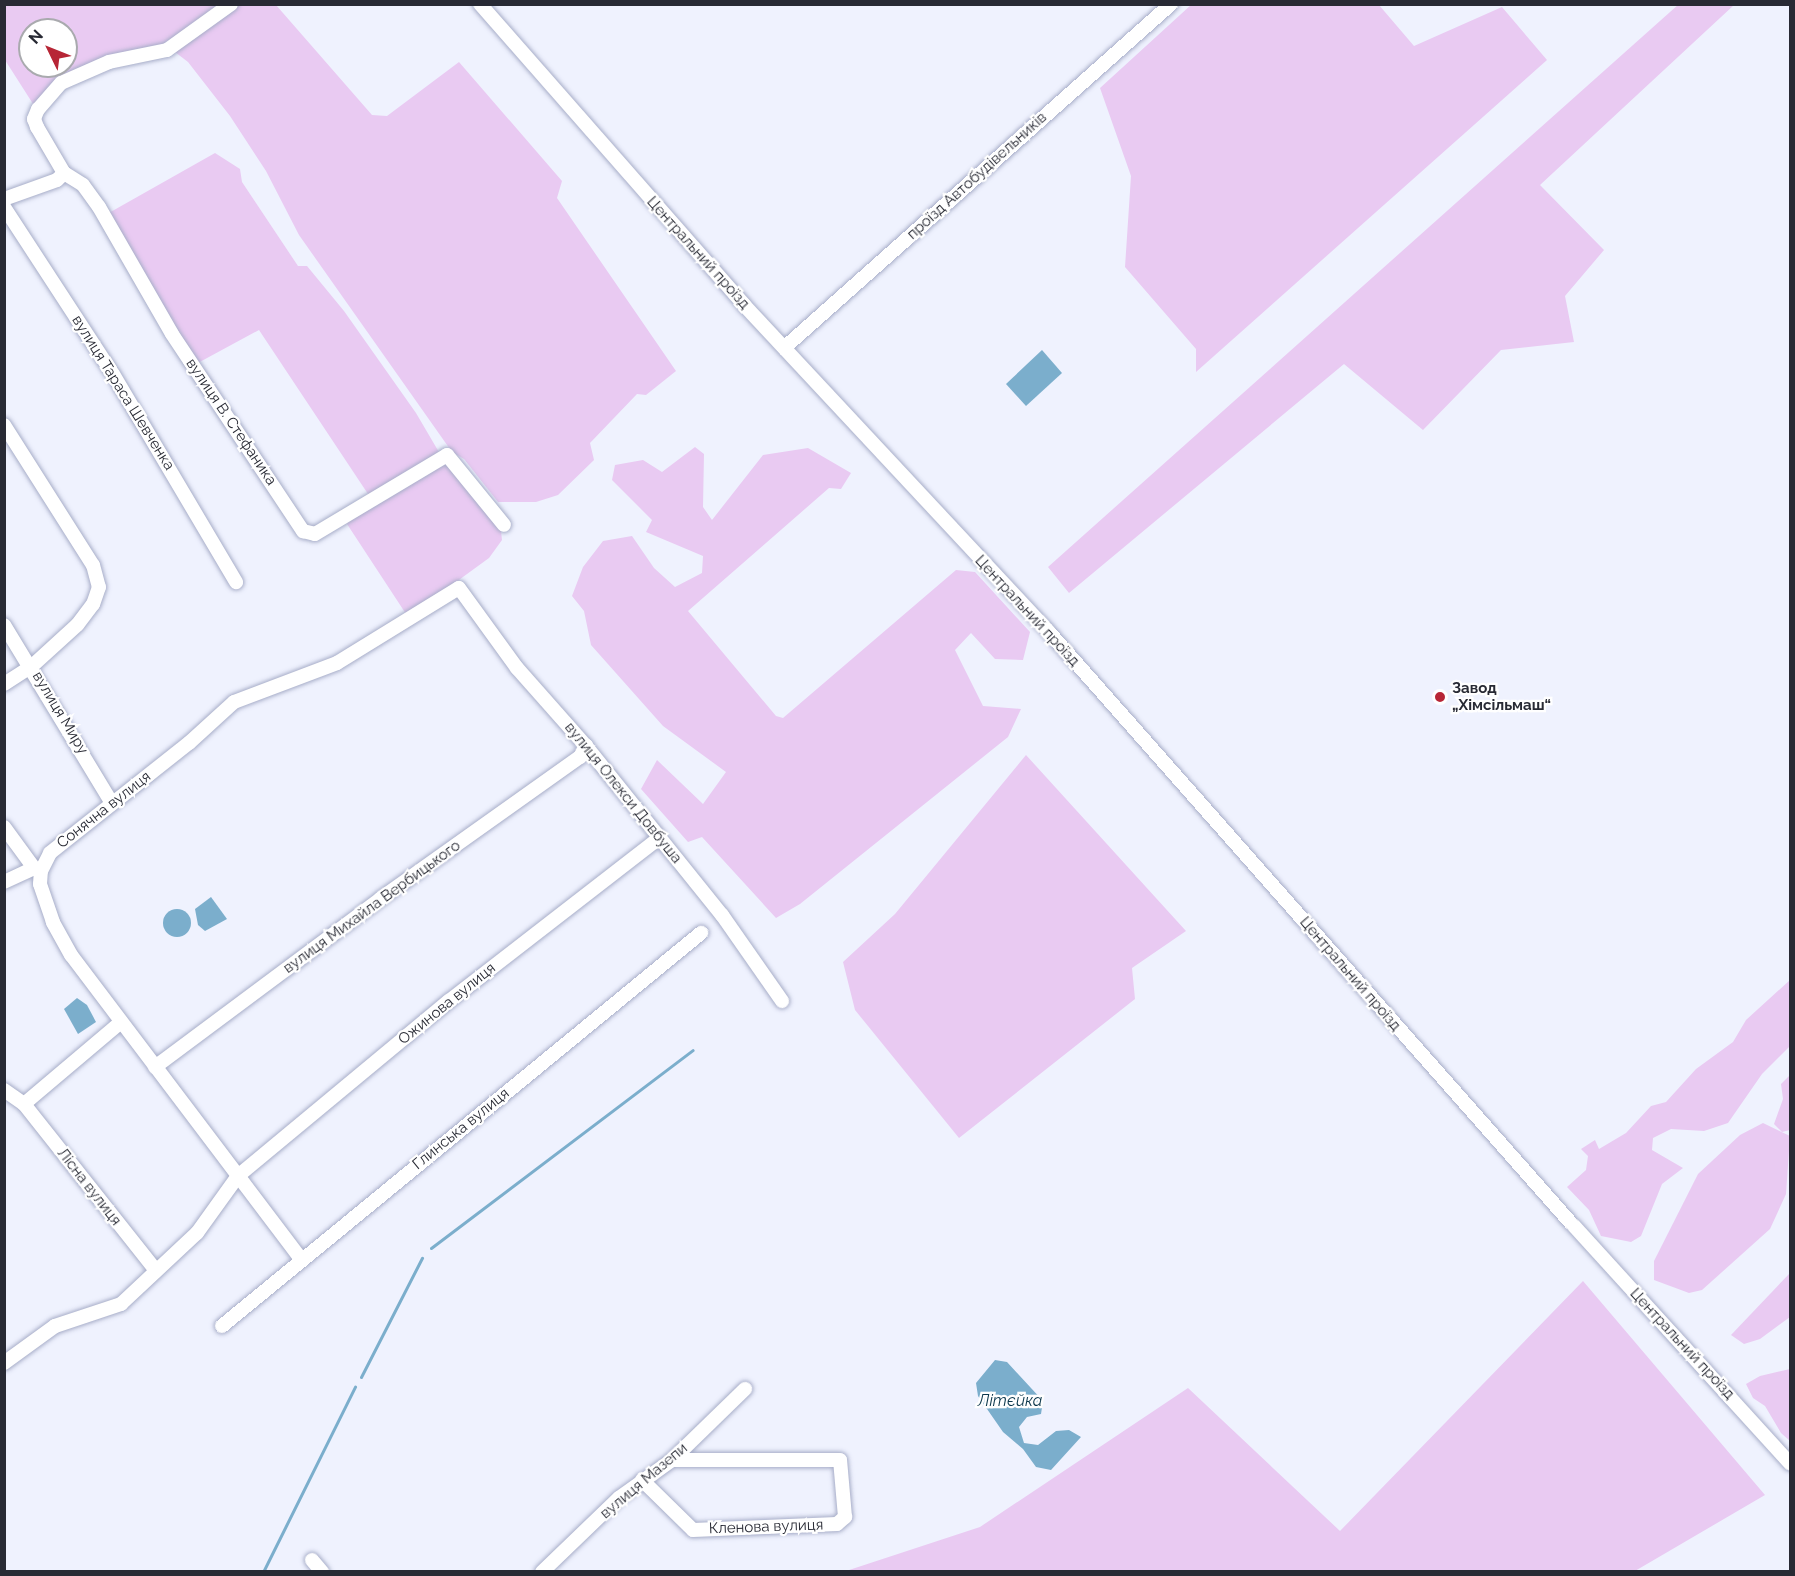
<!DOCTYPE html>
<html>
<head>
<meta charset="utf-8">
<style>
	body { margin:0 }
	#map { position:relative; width:1795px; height:1576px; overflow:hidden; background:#eff2fe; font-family:Raleway,sans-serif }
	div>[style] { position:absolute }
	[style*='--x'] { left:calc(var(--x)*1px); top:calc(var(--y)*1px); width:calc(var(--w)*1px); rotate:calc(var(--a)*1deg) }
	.green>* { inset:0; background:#e9caf2 }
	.water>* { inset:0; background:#7baecc }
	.round { border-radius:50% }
	.stream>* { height:3px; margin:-1.5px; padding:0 1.5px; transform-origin:1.5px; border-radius:1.5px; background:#7baecc }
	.roads { filter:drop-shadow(0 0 2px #a7adc8) drop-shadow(0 0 2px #a7adc8) }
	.minor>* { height:14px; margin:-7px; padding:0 7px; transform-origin:7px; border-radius:7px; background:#fff }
	.dots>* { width:16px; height:16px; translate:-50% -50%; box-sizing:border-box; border:3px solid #fff; border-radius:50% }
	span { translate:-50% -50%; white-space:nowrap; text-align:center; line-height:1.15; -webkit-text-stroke:4.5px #fff; paint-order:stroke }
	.street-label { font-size:15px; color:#282a34 }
	.poi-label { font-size:15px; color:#282a34; font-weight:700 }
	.left { translate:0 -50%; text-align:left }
	.water-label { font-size:16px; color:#0a364b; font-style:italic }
	.frame { position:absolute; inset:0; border:6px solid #282a34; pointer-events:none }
	.north { position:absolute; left:18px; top:18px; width:60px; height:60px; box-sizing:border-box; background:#fff; border:2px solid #a9aaae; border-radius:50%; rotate:313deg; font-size:16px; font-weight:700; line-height:24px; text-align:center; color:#282a34 }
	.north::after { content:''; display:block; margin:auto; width:21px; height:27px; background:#b72636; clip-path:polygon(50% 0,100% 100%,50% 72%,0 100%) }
</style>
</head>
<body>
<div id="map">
	<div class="green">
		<div style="clip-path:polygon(1192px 4px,1379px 5px,1414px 46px,1502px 7px,1547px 60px,1196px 372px,1196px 349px,1125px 267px,1131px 176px,1100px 88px)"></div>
		<div style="clip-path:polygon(1679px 4px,1734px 5px,1540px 185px,1604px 250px,1565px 296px,1574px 342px,1501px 350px,1423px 430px,1344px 364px,1069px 593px,1048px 567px)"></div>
		<div style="clip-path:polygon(evenodd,5px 5px,226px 5px,166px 47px,113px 57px,35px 107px,5px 60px,5px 5px,30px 30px,66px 30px,66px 66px,30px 66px,30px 30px)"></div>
		<div style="clip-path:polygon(236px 5px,276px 5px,372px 115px,387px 116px,459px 62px,562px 181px,557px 198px,676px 371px,646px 395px,637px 394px,590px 443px,594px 460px,558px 495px,536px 502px,498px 502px,464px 459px,452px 452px,299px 235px,266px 171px,230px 116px,188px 62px,175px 52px)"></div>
		<div style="clip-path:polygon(215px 153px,240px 169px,242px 182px,298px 266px,307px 266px,344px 311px,416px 413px,443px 459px,501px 531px,502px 540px,489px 558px,408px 617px,347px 524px,370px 497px,259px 330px,196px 364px,107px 214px)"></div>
		<div style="clip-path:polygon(695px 447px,704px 454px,703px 507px,712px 520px,763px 455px,808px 448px,851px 473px,841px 489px,829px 488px,688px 611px,776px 716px,783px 718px,956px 570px,975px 572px,1030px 632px,1023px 660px,995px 659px,971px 633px,955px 650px,983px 706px,1021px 709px,1008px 737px,800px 904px,776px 918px,702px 837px,688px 842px,641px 789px,657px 760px,703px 804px,726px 772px,663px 726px,591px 645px,584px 611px,572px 596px,583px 567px,603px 541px,632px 536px,654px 568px,675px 587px,702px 573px,703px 556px,646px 532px,652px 520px,612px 480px,615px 465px,643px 460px,662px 472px)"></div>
		<div style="clip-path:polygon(1026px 755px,1186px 931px,1132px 968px,1135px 999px,959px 1138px,855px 1010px,843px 962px,895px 914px)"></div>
		<div style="clip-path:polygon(1790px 980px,1790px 1046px,1762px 1074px,1728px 1123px,1704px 1131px,1671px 1129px,1653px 1138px,1652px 1150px,1683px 1168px,1662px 1184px,1641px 1236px,1631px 1242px,1601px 1236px,1589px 1210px,1567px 1187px,1586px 1170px,1588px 1156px,1581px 1149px,1595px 1140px,1599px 1149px,1626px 1133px,1651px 1106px,1666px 1102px,1696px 1069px,1733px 1042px,1746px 1020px)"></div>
		<div style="clip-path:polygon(1790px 1075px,1790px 1130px,1782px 1132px,1774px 1124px,1783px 1099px,1781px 1084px)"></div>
		<div style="clip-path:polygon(1763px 1123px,1790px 1136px,1786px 1194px,1770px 1229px,1702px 1290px,1689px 1293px,1654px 1280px,1654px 1261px,1698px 1174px,1740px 1135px)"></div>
		<div style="clip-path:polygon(1790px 1273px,1790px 1317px,1760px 1339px,1744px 1344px,1731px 1335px)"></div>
		<div style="clip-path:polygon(1583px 1281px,1765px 1495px,1635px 1571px,846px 1571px,980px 1527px,1188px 1388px,1340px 1531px)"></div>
		<div style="clip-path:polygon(1790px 1369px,1790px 1441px,1781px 1433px,1765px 1406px,1753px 1398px,1746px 1384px,1760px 1376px)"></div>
	</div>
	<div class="water">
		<div style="clip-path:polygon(1042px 350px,1062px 373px,1026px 406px,1006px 384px)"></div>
		<div style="clip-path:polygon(211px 897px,227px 919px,205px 931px,198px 925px,195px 909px)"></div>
		<div class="round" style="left:163px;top:909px;width:28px;height:28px"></div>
		<div style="clip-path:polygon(77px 998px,87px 1005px,96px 1022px,78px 1034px,64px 1009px)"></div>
		<div style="clip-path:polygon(995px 1360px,1007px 1362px,1043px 1401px,1041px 1414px,1027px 1417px,1019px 1427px,1024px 1443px,1038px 1445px,1056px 1431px,1069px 1430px,1081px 1437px,1051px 1470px,1036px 1467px,1023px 1449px,1003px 1432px,978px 1396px,976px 1383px)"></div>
	</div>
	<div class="stream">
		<div style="--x:431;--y:1248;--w:328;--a:-37.1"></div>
		<div style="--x:361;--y:1377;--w:134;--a:-62.9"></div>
		<div style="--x:263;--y:1572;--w:207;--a:-63.6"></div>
	</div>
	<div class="roads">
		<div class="minor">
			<div style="--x:231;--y:4;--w:79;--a:144.3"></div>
			<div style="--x:167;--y:50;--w:59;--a:168.3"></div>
			<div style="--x:109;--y:62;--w:52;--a:156.4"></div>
			<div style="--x:61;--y:83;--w:35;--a:131"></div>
			<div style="--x:38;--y:109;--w:11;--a:112"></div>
			<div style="--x:34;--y:119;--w:9;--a:69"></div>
			<div style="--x:37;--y:127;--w:53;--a:59.6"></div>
			<div style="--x:64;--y:173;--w:22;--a:32"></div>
			<div style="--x:83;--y:185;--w:27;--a:54"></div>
			<div style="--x:99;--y:207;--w:146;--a:60.1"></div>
			<div style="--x:172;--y:334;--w:237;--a:56.4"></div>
			<div style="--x:303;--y:531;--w:12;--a:14"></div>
			<div style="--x:315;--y:534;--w:154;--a:-30.9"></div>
			<div style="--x:447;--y:455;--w:90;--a:50.8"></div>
			<div style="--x:480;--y:4;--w:400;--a:48.7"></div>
			<div style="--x:744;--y:305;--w:446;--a:47"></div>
			<div style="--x:1048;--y:631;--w:789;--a:48.55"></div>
			<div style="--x:4;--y:199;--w:56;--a:-19.7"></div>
			<div style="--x:57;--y:180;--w:10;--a:-45"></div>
			<div style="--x:4;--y:207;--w:199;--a:56.9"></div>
			<div style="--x:113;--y:374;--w:242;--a:59.4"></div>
			<div style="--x:784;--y:348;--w:518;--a:-41.63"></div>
			<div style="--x:4;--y:425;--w:166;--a:57.6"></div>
			<div style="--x:93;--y:565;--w:23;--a:75"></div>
			<div style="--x:99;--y:587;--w:18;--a:109"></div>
			<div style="--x:93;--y:604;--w:26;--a:127"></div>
			<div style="--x:77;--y:625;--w:61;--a:137.7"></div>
			<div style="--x:32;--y:666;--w:33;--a:147"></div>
			<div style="--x:4;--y:625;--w:208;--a:58.8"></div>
			<div style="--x:4;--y:827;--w:51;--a:53.8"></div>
			<div style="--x:4;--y:882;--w:33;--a:-25"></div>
			<div style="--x:155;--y:1067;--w:281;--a:-36.7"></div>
			<div style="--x:380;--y:899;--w:245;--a:-35.4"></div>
			<div style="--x:580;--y:757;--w:13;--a:-61"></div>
			<div style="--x:4;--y:1090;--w:24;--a:35"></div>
			<div style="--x:24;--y:1104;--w:211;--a:51.6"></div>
			<div style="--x:24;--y:1104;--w:127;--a:-40.2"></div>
			<div style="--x:1574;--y:1226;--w:321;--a:47.7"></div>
			<div style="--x:301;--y:1259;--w:381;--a:-127.1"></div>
			<div style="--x:71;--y:955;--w:38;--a:-119"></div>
			<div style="--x:53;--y:922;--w:40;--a:-108.9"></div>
			<div style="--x:40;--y:884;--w:13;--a:-86"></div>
			<div style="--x:41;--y:871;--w:20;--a:-63"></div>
			<div style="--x:50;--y:853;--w:177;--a:-38.4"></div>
			<div style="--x:189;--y:743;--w:61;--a:-42.3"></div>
			<div style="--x:234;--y:702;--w:110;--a:-20.7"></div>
			<div style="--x:337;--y:663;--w:143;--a:-31.6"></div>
			<div style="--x:459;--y:588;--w:99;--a:54.1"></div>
			<div style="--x:517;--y:668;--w:104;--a:48.5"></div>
			<div style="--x:586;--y:746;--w:217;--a:51.2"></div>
			<div style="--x:722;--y:915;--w:105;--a:55.1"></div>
			<div style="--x:222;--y:1326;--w:620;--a:-39.37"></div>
			<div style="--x:4;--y:1363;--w:63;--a:-36"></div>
			<div style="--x:55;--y:1326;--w:70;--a:-18.4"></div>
			<div style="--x:121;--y:1304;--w:104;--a:-43.1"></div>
			<div style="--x:197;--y:1233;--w:70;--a:-54.3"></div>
			<div style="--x:238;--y:1176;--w:274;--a:-39.7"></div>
			<div style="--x:449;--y:1001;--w:266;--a:-37.8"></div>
			<div style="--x:642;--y:1480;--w:71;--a:44.4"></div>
			<div style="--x:693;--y:1530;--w:144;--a:-2.4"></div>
			<div style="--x:837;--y:1524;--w:11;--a:-41"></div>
			<div style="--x:845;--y:1517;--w:57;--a:-95"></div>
			<div style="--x:840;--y:1460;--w:168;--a:180"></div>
			<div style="--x:312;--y:1560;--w:16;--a:50"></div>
			<div style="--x:542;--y:1572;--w:107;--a:-43.9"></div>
			<div style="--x:619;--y:1498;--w:65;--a:-35.6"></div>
			<div style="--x:672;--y:1460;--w:102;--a:-44.2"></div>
		</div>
	</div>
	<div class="dots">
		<div style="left:1440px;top:697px;background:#b72636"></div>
	</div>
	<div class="street-label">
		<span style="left:977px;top:176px;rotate:-42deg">проїзд Автобудівельників</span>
		<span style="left:698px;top:253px;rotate:48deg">Центральний проїзд</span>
		<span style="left:123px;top:393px;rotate:58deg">вулиця Тараса Шевченка</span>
		<span style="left:231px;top:422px;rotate:56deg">вулиця В. Стефаника</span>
		<span style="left:1027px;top:611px;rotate:47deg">Центральний проїзд</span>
		<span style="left:60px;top:713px;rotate:59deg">вулиця Миру</span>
		<span style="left:623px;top:793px;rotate:51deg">вулиця Олекси Довбуша</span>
		<span style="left:104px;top:810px;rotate:-38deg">Сонячна вулиця</span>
		<span style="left:372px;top:907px;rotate:-36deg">вулиця Михайла Вербицького</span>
		<span style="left:1350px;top:974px;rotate:49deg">Центральний проїзд</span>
		<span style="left:447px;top:1004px;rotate:-39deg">Ожинова вулиця</span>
		<span style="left:461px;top:1129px;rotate:-39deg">Глинська вулиця</span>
		<span style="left:89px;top:1187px;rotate:52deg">Лісна вулиця</span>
		<span style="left:1682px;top:1344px;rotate:47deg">Центральний проїзд</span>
		<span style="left:644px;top:1481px;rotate:-40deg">вулиця Мазепи</span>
		<span style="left:766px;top:1527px;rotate:-2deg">Кленова вулиця</span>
	</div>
	<div class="poi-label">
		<span class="left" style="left:1452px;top:697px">Завод<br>„Хімсільмаш“</span>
	</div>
	<div class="water-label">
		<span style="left:1010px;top:1401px">Літєйка</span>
	</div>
	<div class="frame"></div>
	<div class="north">N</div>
</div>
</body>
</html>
